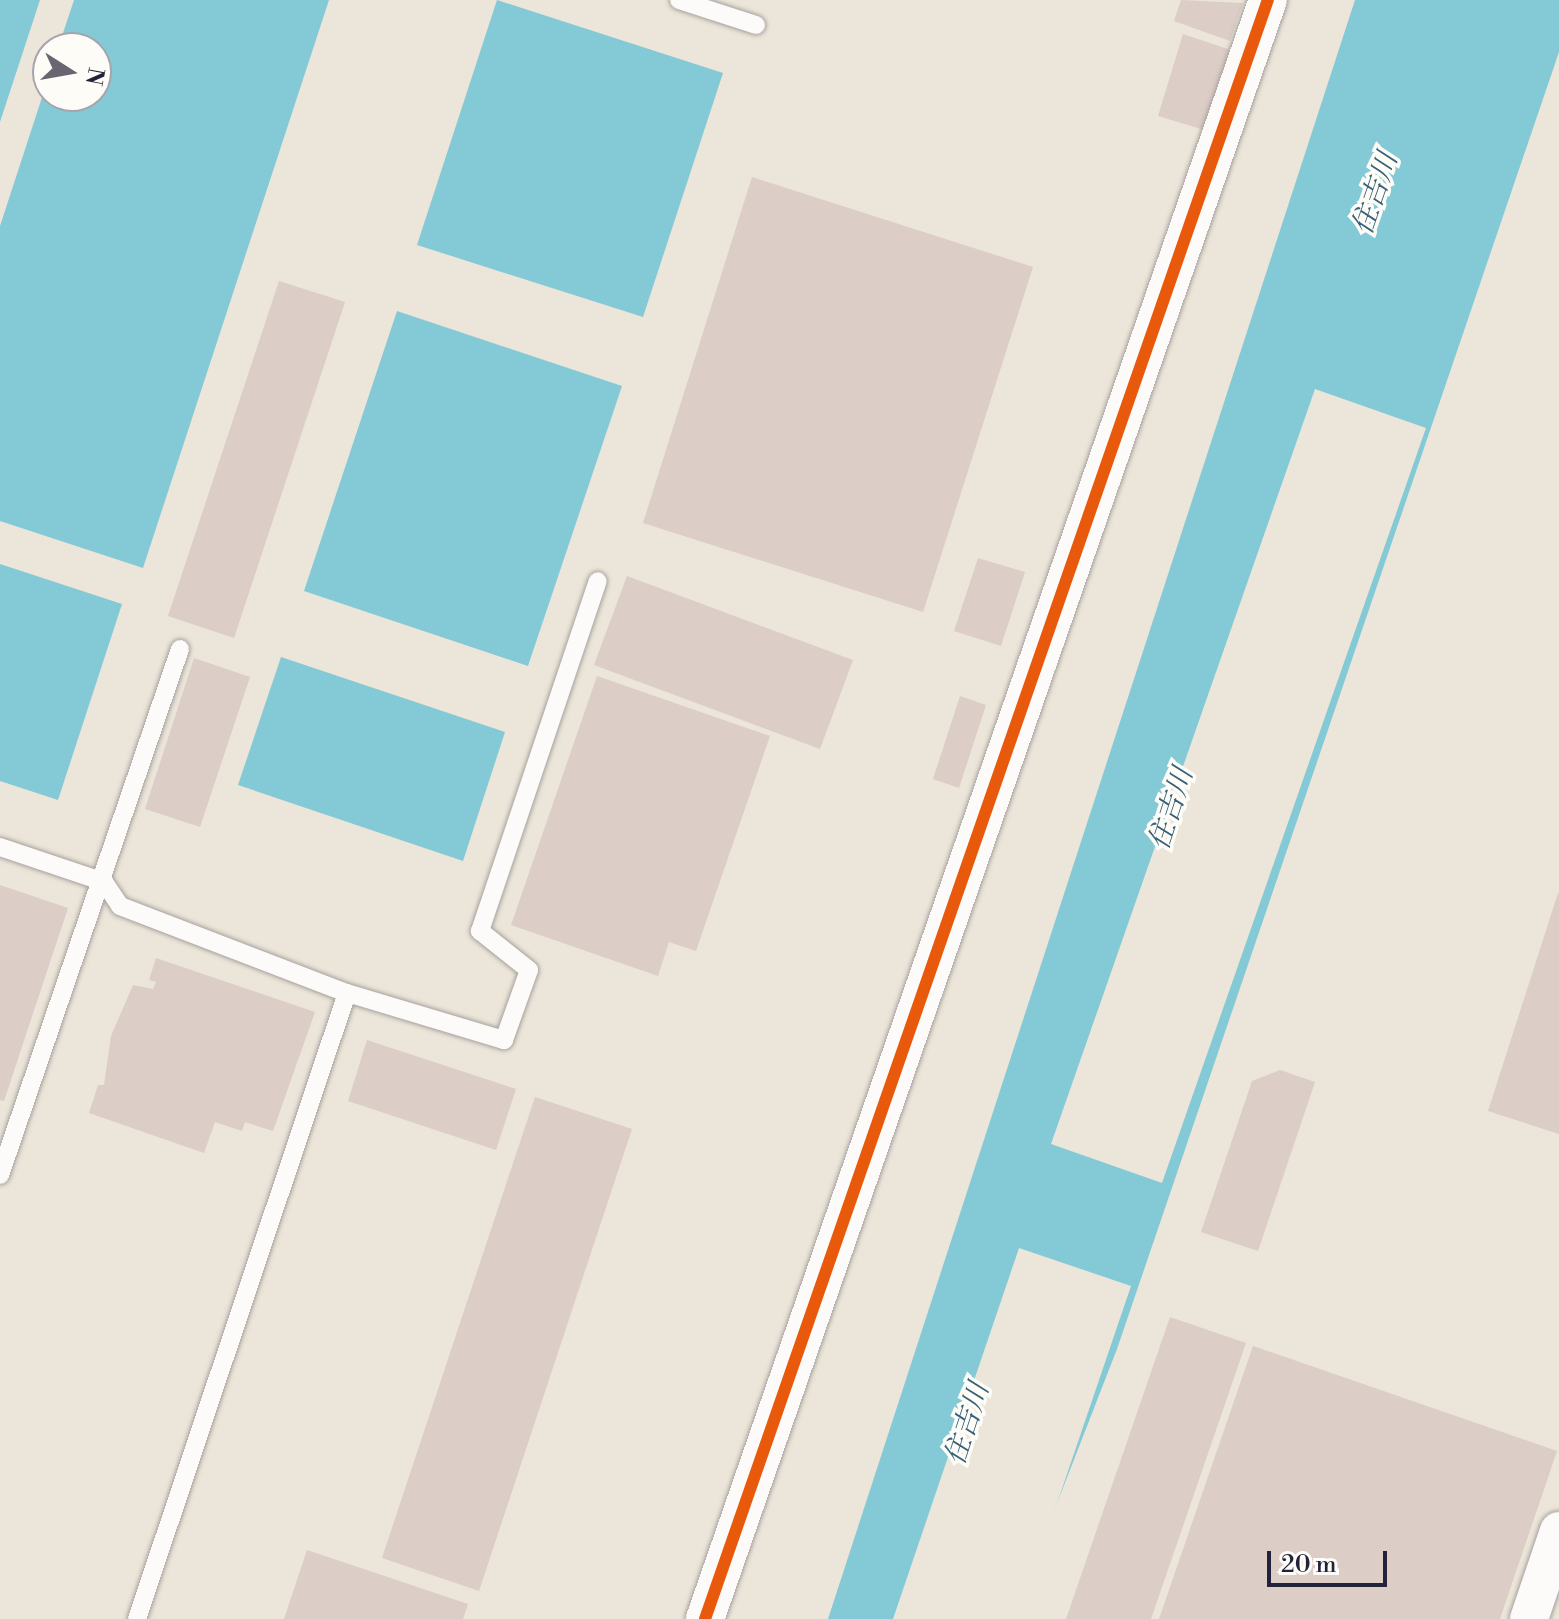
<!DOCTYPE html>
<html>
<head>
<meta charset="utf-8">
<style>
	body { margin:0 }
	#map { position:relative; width:1559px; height:1619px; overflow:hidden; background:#ece5d9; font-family:"Libre Bodoni","Noto Serif JP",serif }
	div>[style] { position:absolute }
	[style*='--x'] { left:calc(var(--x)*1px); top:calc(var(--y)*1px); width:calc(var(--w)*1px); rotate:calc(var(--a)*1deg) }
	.water>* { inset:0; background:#84c9d6 }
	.pier>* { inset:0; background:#ece5d9 }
	.building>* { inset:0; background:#dccdc6 }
	.roads { filter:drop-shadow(0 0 2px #a6a19e) drop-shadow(0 0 2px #a6a19e) }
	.lane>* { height:18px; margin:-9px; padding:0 9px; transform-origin:9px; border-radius:9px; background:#fcfbf9 }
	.street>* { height:38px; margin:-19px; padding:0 19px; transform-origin:19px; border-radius:19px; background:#fcfbf9 }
	.cycleway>* { height:12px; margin:-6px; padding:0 6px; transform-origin:6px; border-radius:6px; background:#e8590c }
	span { translate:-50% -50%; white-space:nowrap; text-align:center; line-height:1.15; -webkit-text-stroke:7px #fdfcf7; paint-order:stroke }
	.water-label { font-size:28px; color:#376079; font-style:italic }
	.north { position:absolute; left:32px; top:32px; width:80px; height:80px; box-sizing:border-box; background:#fdfcf7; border:2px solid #a5a5ac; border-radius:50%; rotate:101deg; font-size:22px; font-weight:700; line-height:32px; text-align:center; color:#22223b }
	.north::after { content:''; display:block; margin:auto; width:28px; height:36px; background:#696672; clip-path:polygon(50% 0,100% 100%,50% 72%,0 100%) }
	.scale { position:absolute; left:1267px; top:1551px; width:120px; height:36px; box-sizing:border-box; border:4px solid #22223b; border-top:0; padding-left:10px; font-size:24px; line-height:28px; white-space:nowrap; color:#22223b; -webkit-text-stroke:6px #fdfcf7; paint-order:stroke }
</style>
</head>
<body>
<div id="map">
	<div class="water">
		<div style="clip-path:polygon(0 0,40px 0,0 122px)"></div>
		<div style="clip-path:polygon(74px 0,329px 0,143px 568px,0 521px,0 226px,48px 79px,48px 96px,96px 96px,96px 48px,58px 48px)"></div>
		<div style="clip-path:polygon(497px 0,723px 73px,643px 317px,417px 245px)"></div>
		<div style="clip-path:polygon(1355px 0,1559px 0,1559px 52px,1117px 1349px,1012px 1619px,828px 1619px)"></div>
		<div style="clip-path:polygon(397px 311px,622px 386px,528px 666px,304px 591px)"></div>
		<div style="clip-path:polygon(0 564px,122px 604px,58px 800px,0 781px)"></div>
		<div style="clip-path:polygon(281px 657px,505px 732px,463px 861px,238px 785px)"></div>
	</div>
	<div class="pier">
		<div style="clip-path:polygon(1315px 389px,1426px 428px,1162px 1183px,1051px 1144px)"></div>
		<div style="clip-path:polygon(1019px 1248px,1131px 1286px,1030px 1583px,1016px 1619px,893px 1619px)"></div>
	</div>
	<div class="building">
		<div style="clip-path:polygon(1181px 0,1243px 3px,1230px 41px,1174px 21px)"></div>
		<div style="clip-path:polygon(1183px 34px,1237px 52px,1211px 132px,1158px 116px)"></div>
		<div style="clip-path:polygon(752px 177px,1033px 267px,923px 612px,643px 523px)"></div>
		<div style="clip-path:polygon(279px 281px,345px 302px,234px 638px,168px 616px)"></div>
		<div style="clip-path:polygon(978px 558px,1025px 572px,1001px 646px,954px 631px)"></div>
		<div style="clip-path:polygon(627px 576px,853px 660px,820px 749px,594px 665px)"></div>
		<div style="clip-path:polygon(194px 658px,250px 677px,200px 827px,145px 809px)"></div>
		<div style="clip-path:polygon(597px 676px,770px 736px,696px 951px,669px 942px,658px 976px,511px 925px)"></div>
		<div style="clip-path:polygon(960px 696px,986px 705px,959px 788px,933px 779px)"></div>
		<div style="clip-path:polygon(0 885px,68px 908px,4px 1101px,0 1100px)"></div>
		<div style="clip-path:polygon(1558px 893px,1559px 893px,1559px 1134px,1488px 1111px)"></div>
		<div style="clip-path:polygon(156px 958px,315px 1012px,273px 1131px,245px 1122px,242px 1131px,215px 1122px,204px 1153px,89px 1113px,98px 1085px,104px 1085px,111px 1036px,133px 985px,153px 989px,156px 982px,149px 980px)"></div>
		<div style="clip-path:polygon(367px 1040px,516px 1089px,496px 1150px,348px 1101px)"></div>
		<div style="clip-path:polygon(1280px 1070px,1315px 1082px,1258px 1251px,1201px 1232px,1252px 1081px)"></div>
		<div style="clip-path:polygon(535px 1097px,632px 1129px,479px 1591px,382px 1558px)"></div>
		<div style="clip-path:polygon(1170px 1317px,1246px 1343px,1151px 1619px,1066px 1619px)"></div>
		<div style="clip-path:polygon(1253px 1346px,1557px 1451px,1500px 1619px,1159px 1619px)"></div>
		<div style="clip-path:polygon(307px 1550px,468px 1604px,463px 1619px,284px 1619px)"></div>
	</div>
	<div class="roads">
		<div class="lane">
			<div style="--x:679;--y:0;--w:81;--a:18"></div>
			<div style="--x:0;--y:847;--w:110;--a:18.6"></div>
			<div style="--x:104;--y:882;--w:29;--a:56"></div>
			<div style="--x:120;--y:906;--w:243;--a:21"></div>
			<div style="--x:347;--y:993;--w:164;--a:16.7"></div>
			<div style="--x:504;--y:1040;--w:74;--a:-70.3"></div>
			<div style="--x:529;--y:970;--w:63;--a:-141.5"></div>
			<div style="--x:480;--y:931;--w:369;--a:-71.4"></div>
			<div style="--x:0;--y:1175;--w:556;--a:-71.11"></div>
			<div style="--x:137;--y:1619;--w:660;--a:-71.46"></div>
		</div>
		<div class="street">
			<div style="--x:705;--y:1619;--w:1714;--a:-70.83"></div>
			<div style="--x:1529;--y:1619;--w:93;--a:-71.2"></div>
		</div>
	</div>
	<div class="cycleway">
		<div style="--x:705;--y:1619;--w:1714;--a:-70.83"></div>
	</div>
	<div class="water-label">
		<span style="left:1376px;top:194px;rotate:-71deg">住吉川</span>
		<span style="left:1172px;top:809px;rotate:-72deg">住吉川</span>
		<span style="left:968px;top:1424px;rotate:-72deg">住吉川</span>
	</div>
	<div class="north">N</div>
	<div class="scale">20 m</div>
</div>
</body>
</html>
